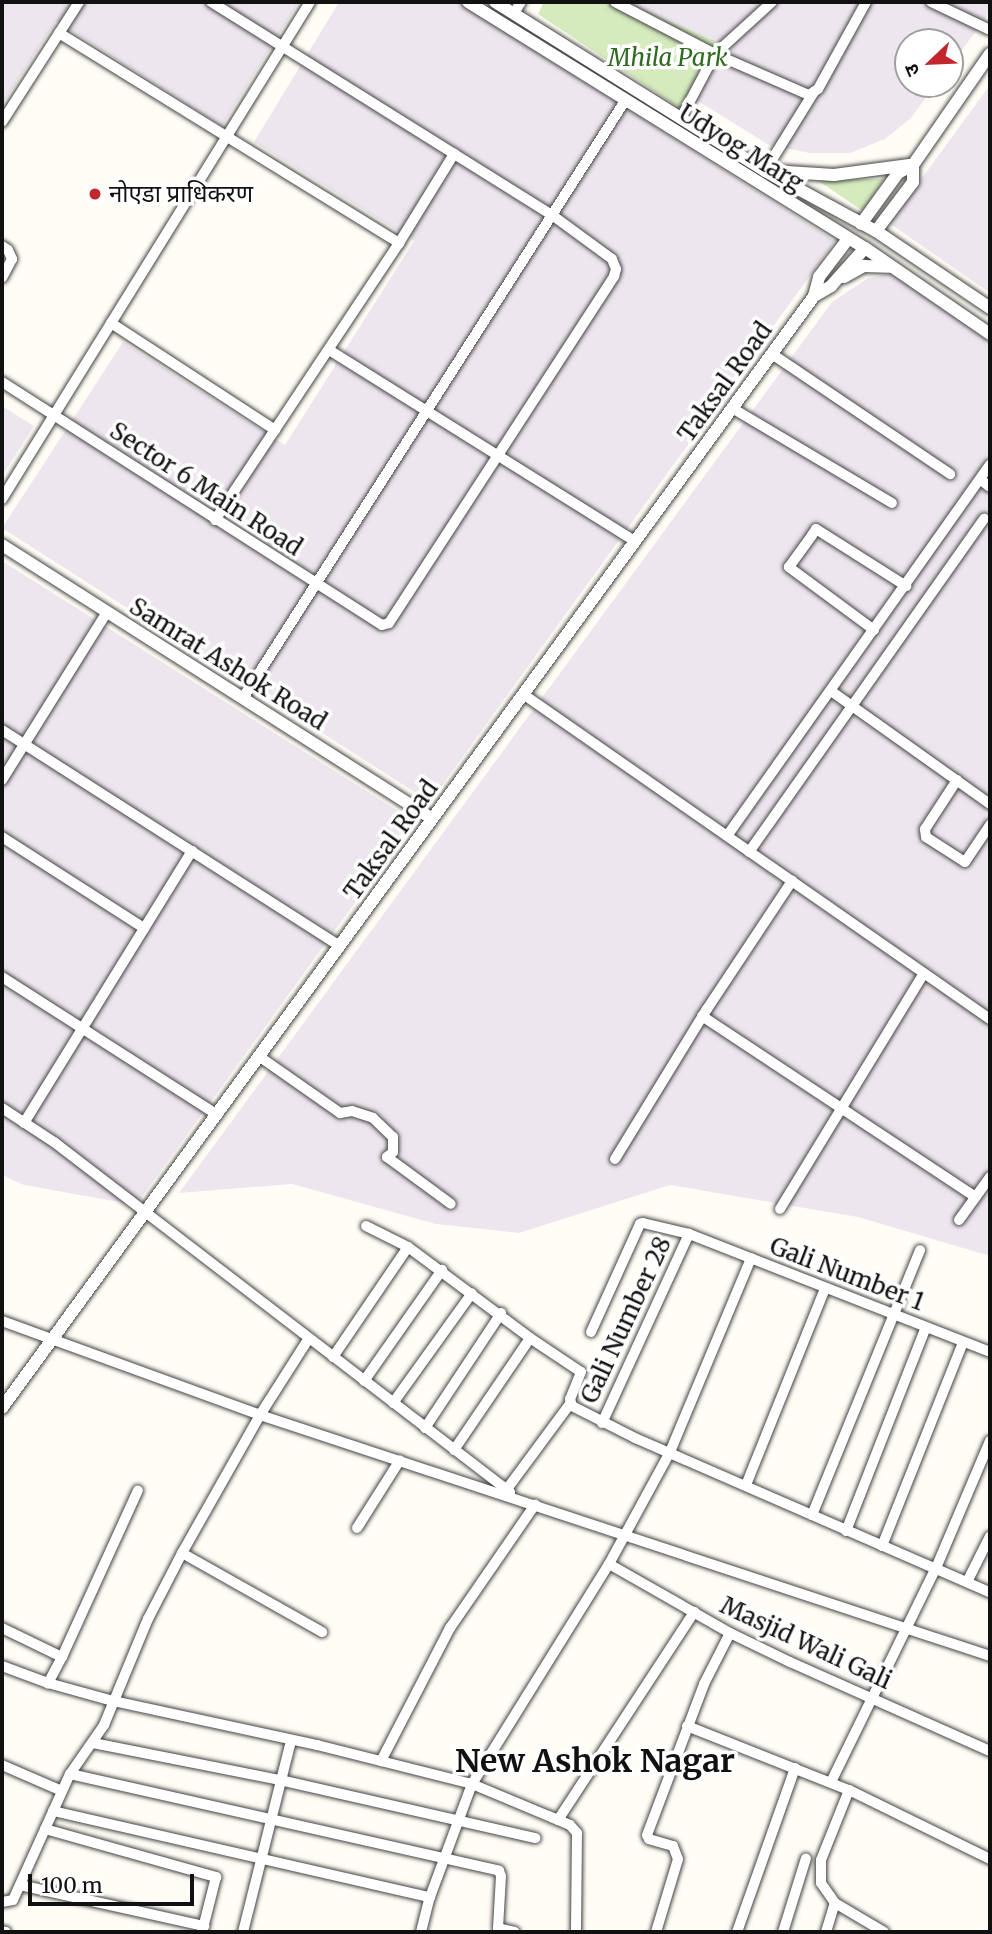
<!DOCTYPE html>
<html>
<head>
<meta charset="utf-8">
<style>
	body { margin:0 }
	#map { position:relative; width:992px; height:1934px; overflow:hidden; background:#fffdf5; font-family:Merriweather,"Noto Sans Devanagari",serif }
	div>[style] { position:absolute }
	[style*='--x'] { left:calc(var(--x)*1px); top:calc(var(--y)*1px); width:calc(var(--w)*1px); rotate:calc(var(--a)*1deg) }
	.industrial>* { inset:0; background:#eee6ef }
	.green>* { inset:0; background:#d5ebbd }
	.roads { filter:drop-shadow(0 0 2px #444) drop-shadow(0 0 2px #444) }
	.minor>* { height:10px; margin:-5px; padding:0 5px; transform-origin:5px; border-radius:5px; background:#fff }
	.tertiary>* { height:12px; margin:-6px; padding:0 6px; transform-origin:6px; border-radius:6px; background:#fff }
	.dots>* { width:19px; height:19px; translate:-50% -50%; box-sizing:border-box; border:4px solid #fff; border-radius:50% }
	span { translate:-50% -50%; white-space:nowrap; text-align:center; line-height:1.15; -webkit-text-stroke:7px #fff; paint-order:stroke }
	.park-label { font-size:24px; color:#2f6b1f; font-style:italic }
	.street-label { font-size:24px; color:#111 }
	.poi-label { font-size:24px; color:#111 }
	.left { translate:0 -50%; text-align:left }
	.district-label { font-size:32px; color:#111; font-weight:700 }
	.frame { position:absolute; inset:0; border:4px solid #111; pointer-events:none }
	.north { position:absolute; left:894px; top:28px; width:70px; height:70px; box-sizing:border-box; background:#fff; border:2px solid #a0a0a0; border-radius:50%; rotate:247deg; font-size:19px; font-weight:700; line-height:28px; text-align:center; color:#111 }
	.north::after { content:''; display:block; margin:auto; width:24px; height:32px; background:#c4262e; clip-path:polygon(50% 0,100% 100%,50% 72%,0 100%) }
	.scale { position:absolute; left:28px; top:1874px; width:166px; height:32px; box-sizing:border-box; border:4px solid #111; border-top:0; padding-left:9px; font-size:21px; line-height:24px; white-space:nowrap; color:#111; -webkit-text-stroke:5px #fff; paint-order:stroke }
</style>
</head>
<body>
<div id="map">
	<div class="industrial">
		<div style="clip-path:polygon(2px 2px,299px 2px,222px 126px,56px 21px,2px 105px)"></div>
		<div style="clip-path:polygon(339px 2px,459px 2px,835px 241px,430px 802px,2px 528px,123px 342px,285px 445px,414px 241px,254px 142px)"></div>
		<div style="clip-path:polygon(538px 2px,990px 2px,990px 12px,950px 66px,950px 42px,908px 42px,908px 84px,936px 84px,911px 118px,885px 139px,850px 153px,810px 153px,769px 145px)"></div>
		<div style="clip-path:polygon(990px 85px,990px 293px,889px 223px)"></div>
		<div style="clip-path:polygon(892px 274px,990px 342px,990px 1256px,858px 1217px,670px 1185px,519px 1233px,436px 1224px,292px 1184px,179px 1193px,832px 302px,868px 278px)"></div>
		<div style="clip-path:polygon(2px 406px,34px 426px,2px 476px)"></div>
		<div style="clip-path:polygon(2px 561px,414px 821px,136px 1205px,24px 1185px,2px 1175px)"></div>
	</div>
	<div class="green">
		<div style="clip-path:polygon(544px 2px,625px 2px,715px 41px,681px 109px,538px 14px)"></div>
		<div style="clip-path:polygon(884px 179px,863px 211px,817px 180px)"></div>
	</div>
	<div class="roads">
		<div class="minor">
			<div style="--x:615;--y:2;--w:113;--a:27.5"></div>
			<div style="--x:715;--y:54;--w:103;--a:23.6"></div>
			<div style="--x:809;--y:95;--w:11;--a:-34"></div>
			<div style="--x:818;--y:89;--w:99;--a:-61.1"></div>
			<div style="--x:931;--y:2;--w:65;--a:25.4"></div>
			<div style="--x:514;--y:13;--w:13;--a:-58"></div>
			<div style="--x:59;--y:33;--w:400;--a:31.7"></div>
			<div style="--x:681;--y:118;--w:72;--a:-62"></div>
			<div style="--x:715;--y:54;--w:77;--a:-42.4"></div>
			<div style="--x:2;--y:122;--w:143;--a:-57.3"></div>
			<div style="--x:765;--y:171;--w:93;--a:-58.2"></div>
			<div style="--x:2;--y:246;--w:7;--a:34"></div>
			<div style="--x:8;--y:250;--w:10;--a:66"></div>
			<div style="--x:12;--y:259;--w:21;--a:118"></div>
			<div style="--x:111;--y:323;--w:196;--a:33.1"></div>
			<div style="--x:329;--y:350;--w:361;--a:32"></div>
			<div style="--x:772;--y:354;--w:215;--a:34"></div>
			<div style="--x:2;--y:382;--w:451;--a:32.6"></div>
			<div style="--x:382;--y:625;--w:7;--a:-16"></div>
			<div style="--x:389;--y:623;--w:414;--a:-57"></div>
			<div style="--x:614;--y:276;--w:7;--a:-74"></div>
			<div style="--x:616;--y:269;--w:11;--a:-112"></div>
			<div style="--x:612;--y:259;--w:74;--a:-143.7"></div>
			<div style="--x:552;--y:215;--w:402;--a:-148"></div>
			<div style="--x:732;--y:408;--w:186;--a:30.7"></div>
			<div style="--x:981;--y:480;--w:11;--a:38"></div>
			<div style="--x:2;--y:499;--w:585;--a:-58.21"></div>
			<div style="--x:215;--y:520;--w:333;--a:-56.4"></div>
			<div style="--x:399;--y:243;--w:105;--a:-58.3"></div>
			<div style="--x:874;--y:630;--w:106;--a:-143.5"></div>
			<div style="--x:789;--y:567;--w:39;--a:-54"></div>
			<div style="--x:812;--y:535;--w:7;--a:-56"></div>
			<div style="--x:816;--y:529;--w:107;--a:32.3"></div>
			<div style="--x:831;--y:691;--w:195;--a:35.4"></div>
			<div style="--x:523;--y:694;--w:569;--a:34.84"></div>
			<div style="--x:243;--y:698;--w:709;--a:-57.39"></div>
			<div style="--x:2;--y:730;--w:401;--a:32.6"></div>
			<div style="--x:2;--y:780;--w:198;--a:-58"></div>
			<div style="--x:957;--y:780;--w:59;--a:123.1"></div>
			<div style="--x:925;--y:829;--w:8;--a:83"></div>
			<div style="--x:926;--y:837;--w:46;--a:32.7"></div>
			<div style="--x:965;--y:862;--w:45;--a:-56"></div>
			<div style="--x:727;--y:836;--w:455;--a:-54.7"></div>
			<div style="--x:2;--y:837;--w:169;--a:32.7"></div>
			<div style="--x:749;--y:852;--w:408;--a:-54.8"></div>
			<div style="--x:2;--y:977;--w:256;--a:32.6"></div>
			<div style="--x:702;--y:1016;--w:328;--a:33.5"></div>
			<div style="--x:260;--y:1057;--w:98;--a:35"></div>
			<div style="--x:340;--y:1113;--w:12;--a:-9"></div>
			<div style="--x:352;--y:1111;--w:22;--a:18"></div>
			<div style="--x:373;--y:1118;--w:28;--a:44"></div>
			<div style="--x:393;--y:1137;--w:15;--a:90"></div>
			<div style="--x:393;--y:1152;--w:8;--a:140"></div>
			<div style="--x:387;--y:1157;--w:79;--a:36.3"></div>
			<div style="--x:2;--y:1108;--w:62;--a:33.2"></div>
			<div style="--x:54;--y:1142;--w:575;--a:37.51"></div>
			<div style="--x:24;--y:1123;--w:320;--a:-58.3"></div>
			<div style="--x:615;--y:1159;--w:176;--a:-58.5"></div>
			<div style="--x:707;--y:1009;--w:154;--a:-56.4"></div>
			<div style="--x:780;--y:1209;--w:276;--a:-58.6"></div>
			<div style="--x:959;--y:1220;--w:53;--a:-54.2"></div>
			<div style="--x:366;--y:1226;--w:47;--a:26.6"></div>
			<div style="--x:408;--y:1247;--w:152;--a:36.7"></div>
			<div style="--x:530;--y:1338;--w:61;--a:33.7"></div>
			<div style="--x:581;--y:1372;--w:29;--a:112"></div>
			<div style="--x:570;--y:1399;--w:7;--a:74"></div>
			<div style="--x:572;--y:1406;--w:71;--a:26.9"></div>
			<div style="--x:635;--y:1438;--w:387;--a:23.5"></div>
			<div style="--x:2;--y:1321;--w:275;--a:20"></div>
			<div style="--x:260;--y:1415;--w:769;--a:18.27"></div>
			<div style="--x:591;--y:1332;--w:119;--a:-65.6"></div>
			<div style="--x:640;--y:1224;--w:3;--a:-18"></div>
			<div style="--x:643;--y:1223;--w:47;--a:13.4"></div>
			<div style="--x:689;--y:1234;--w:323;--a:21.4"></div>
			<div style="--x:333;--y:1357;--w:133;--a:-55.7"></div>
			<div style="--x:364;--y:1381;--w:136;--a:-54.9"></div>
			<div style="--x:393;--y:1403;--w:135;--a:-54.3"></div>
			<div style="--x:602;--y:1423;--w:208;--a:-65.3"></div>
			<div style="--x:425;--y:1428;--w:138;--a:-56.5"></div>
			<div style="--x:454;--y:1450;--w:135;--a:-55.8"></div>
			<div style="--x:746;--y:1485;--w:212;--a:-68.1"></div>
			<div style="--x:507;--y:1489;--w:106;--a:-53.5"></div>
			<div style="--x:812;--y:1515;--w:286;--a:-67.8"></div>
			<div style="--x:357;--y:1528;--w:80;--a:-57.7"></div>
			<div style="--x:846;--y:1531;--w:219;--a:-68.6"></div>
			<div style="--x:882;--y:1546;--w:219;--a:-68.3"></div>
			<div style="--x:182;--y:1553;--w:161;--a:29.4"></div>
			<div style="--x:609;--y:1564;--w:139;--a:29.7"></div>
			<div style="--x:730;--y:1633;--w:67;--a:25.8"></div>
			<div style="--x:790;--y:1662;--w:219;--a:24"></div>
			<div style="--x:967;--y:1582;--w:51;--a:-63.4"></div>
			<div style="--x:2;--y:1628;--w:67;--a:25.8"></div>
			<div style="--x:62;--y:1657;--w:183;--a:-65.5"></div>
			<div style="--x:62;--y:1657;--w:30;--a:118"></div>
			<div style="--x:48;--y:1683;--w:67;--a:15.5"></div>
			<div style="--x:113;--y:1701;--w:209;--a:12.2"></div>
			<div style="--x:317;--y:1745;--w:160;--a:14.1"></div>
			<div style="--x:472;--y:1784;--w:106;--a:22.7"></div>
			<div style="--x:570;--y:1825;--w:11;--a:49"></div>
			<div style="--x:577;--y:1833;--w:99;--a:90.6"></div>
			<div style="--x:2;--y:1666;--w:49;--a:20.3"></div>
			<div style="--x:687;--y:1726;--w:174;--a:21.6"></div>
			<div style="--x:849;--y:1790;--w:157;--a:26.1"></div>
			<div style="--x:93;--y:1743;--w:191;--a:11.2"></div>
			<div style="--x:280;--y:1780;--w:262;--a:12.8"></div>
			<div style="--x:381;--y:1761;--w:150;--a:-62.6"></div>
			<div style="--x:450;--y:1628;--w:150;--a:-55.4"></div>
			<div style="--x:2;--y:1765;--w:65;--a:23.4"></div>
			<div style="--x:70;--y:1774;--w:440;--a:12.7"></div>
			<div style="--x:499;--y:1871;--w:5;--a:68"></div>
			<div style="--x:501;--y:1876;--w:52;--a:93.3"></div>
			<div style="--x:498;--y:1928;--w:17;--a:13"></div>
			<div style="--x:831;--y:1782;--w:238;--a:-63.9"></div>
			<div style="--x:936;--y:1568;--w:138;--a:-67"></div>
			<div style="--x:849;--y:1790;--w:75;--a:111.8"></div>
			<div style="--x:821;--y:1860;--w:23;--a:90"></div>
			<div style="--x:821;--y:1883;--w:24;--a:55"></div>
			<div style="--x:835;--y:1903;--w:57;--a:30.6"></div>
			<div style="--x:53;--y:1811;--w:387;--a:12.9"></div>
			<div style="--x:558;--y:1820;--w:249;--a:-56.8"></div>
			<div style="--x:45;--y:1829;--w:178;--a:15.7"></div>
			<div style="--x:216;--y:1877;--w:57;--a:104.3"></div>
			<div style="--x:20;--y:1885;--w:189;--a:12.6"></div>
			<div style="--x:2;--y:1902;--w:11;--a:-10"></div>
			<div style="--x:13;--y:1900;--w:138;--a:-65.7"></div>
			<div style="--x:70;--y:1774;--w:60;--a:-55.2"></div>
			<div style="--x:104;--y:1725;--w:115;--a:-67.5"></div>
			<div style="--x:148;--y:1619;--w:74;--a:-62.7"></div>
			<div style="--x:182;--y:1553;--w:159;--a:-60.5"></div>
			<div style="--x:260;--y:1415;--w:91;--a:-57.5"></div>
			<div style="--x:2;--y:1931;--w:4;--a:14"></div>
			<div style="--x:243;--y:1932;--w:197;--a:-75.9"></div>
			<div style="--x:421;--y:1932;--w:36;--a:-76"></div>
			<div style="--x:430;--y:1897;--w:121;--a:-69.6"></div>
			<div style="--x:472;--y:1784;--w:259;--a:-58.1"></div>
			<div style="--x:609;--y:1564;--w:128;--a:-61.4"></div>
			<div style="--x:670;--y:1452;--w:210;--a:-67.3"></div>
			<div style="--x:656;--y:1932;--w:76;--a:-73.2"></div>
			<div style="--x:678;--y:1859;--w:14;--a:-111"></div>
			<div style="--x:673;--y:1846;--w:25;--a:-164"></div>
			<div style="--x:649;--y:1839;--w:4;--a:-117"></div>
			<div style="--x:647;--y:1835;--w:161;--a:-69.3"></div>
			<div style="--x:704;--y:1684;--w:57;--a:-63"></div>
			<div style="--x:737;--y:1932;--w:174;--a:-70.5"></div>
			<div style="--x:783;--y:1932;--w:77;--a:-72.7"></div>
			<div style="--x:826;--y:1932;--w:30;--a:-73"></div>
		</div>
		<div class="tertiary">
			<div style="--x:468;--y:2;--w:467;--a:31.8"></div>
			<div style="--x:865;--y:248;--w:152;--a:34.5"></div>
			<div style="--x:495;--y:2;--w:319;--a:32"></div>
			<div style="--x:765;--y:171;--w:126;--a:28.4"></div>
			<div style="--x:876;--y:231;--w:138;--a:34"></div>
			<div style="--x:771;--y:171;--w:63;--a:3.6"></div>
			<div style="--x:834;--y:175;--w:76;--a:-7.6"></div>
			<div style="--x:861;--y:224;--w:63;--a:-54"></div>
			<div style="--x:898;--y:173;--w:17;--a:-28"></div>
			<div style="--x:913;--y:165;--w:135;--a:-55.3"></div>
			<div style="--x:876;--y:231;--w:61;--a:-52.9"></div>
			<div style="--x:913;--y:182;--w:17;--a:-90"></div>
			<div style="--x:844;--y:277;--w:23;--a:-29"></div>
			<div style="--x:864;--y:266;--w:25;--a:2"></div>
			<div style="--x:814;--y:296;--w:20;--a:-30"></div>
			<div style="--x:831;--y:286;--w:51;--a:-48.2"></div>
			<div style="--x:2;--y:545;--w:508;--a:32.47"></div>
			<div style="--x:2;--y:1408;--w:1377;--a:-53.86"></div>
			<div style="--x:814;--y:296;--w:20;--a:-75"></div>
			<div style="--x:819;--y:277;--w:48;--a:-52.7"></div>
		</div>
	</div>
	<div class="dots">
		<div style="left:95px;top:194px;background:#c4262e"></div>
	</div>
	<div class="park-label">
		<span style="left:668px;top:58px">Mhila Park</span>
	</div>
	<div class="street-label">
		<span style="left:741px;top:148px;rotate:32deg">Udyog Marg</span>
		<span style="left:725px;top:382px;rotate:-54deg">Taksal Road</span>
		<span style="left:206px;top:489px;rotate:33deg">Sector 6 Main Road</span>
		<span style="left:228px;top:664px;rotate:32deg">Samrat Ashok Road</span>
		<span style="left:391px;top:840px;rotate:-54deg">Taksal Road</span>
		<span style="left:847px;top:1274px;rotate:21deg">Gali Number 1</span>
		<span style="left:626px;top:1320px;rotate:-65deg">Gali Number 28</span>
		<span style="left:806px;top:1643px;rotate:25deg">Masjid Wali Gali</span>
	</div>
	<div class="poi-label">
		<span class="left" style="left:109px;top:194px">नोएडा प्राधिकरण</span>
	</div>
	<div class="district-label">
		<span style="left:595px;top:1761px">New Ashok Nagar</span>
	</div>
	<div class="frame"></div>
	<div class="north">उ</div>
	<div class="scale">100 m</div>
</div>
</body>
</html>
